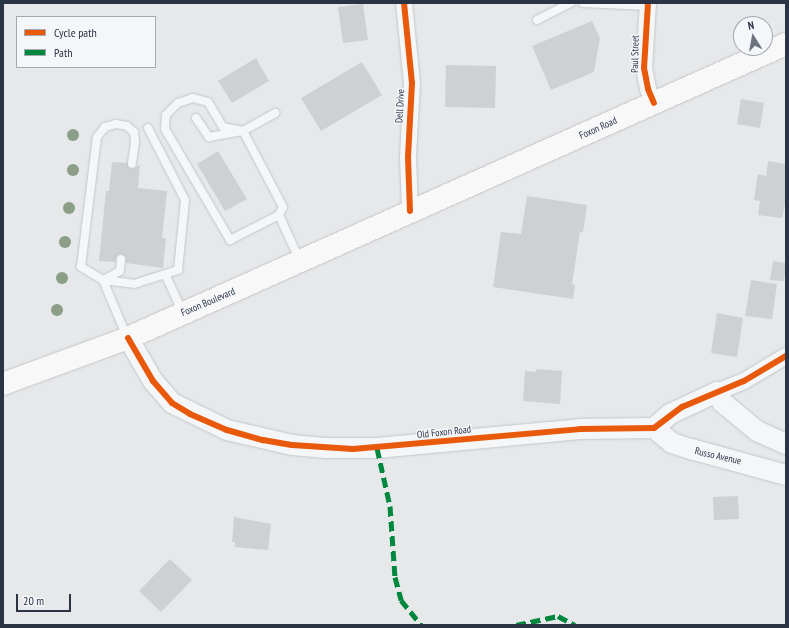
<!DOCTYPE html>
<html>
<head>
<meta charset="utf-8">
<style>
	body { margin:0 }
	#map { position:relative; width:789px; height:628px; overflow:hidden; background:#e6e8ea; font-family:"PT Sans Narrow",sans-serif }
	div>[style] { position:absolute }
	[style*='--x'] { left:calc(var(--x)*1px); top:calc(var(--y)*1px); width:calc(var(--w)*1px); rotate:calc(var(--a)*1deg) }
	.building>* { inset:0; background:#ced0d3 }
	.roads { filter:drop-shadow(0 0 1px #c4c6c8) drop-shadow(0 0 1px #c4c6c8) }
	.service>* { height:8px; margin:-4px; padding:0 4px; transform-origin:4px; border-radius:4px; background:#f5f6f7 }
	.minor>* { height:16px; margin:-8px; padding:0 8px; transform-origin:8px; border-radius:8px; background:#f5f6f7 }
	.tertiary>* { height:20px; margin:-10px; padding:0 10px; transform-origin:10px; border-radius:10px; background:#f5f6f7 }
	.primary>* { height:22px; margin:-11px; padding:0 11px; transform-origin:11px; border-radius:11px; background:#f8f8f8 }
	.quiet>* { height:5px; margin-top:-2.5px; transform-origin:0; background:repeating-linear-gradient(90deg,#00873e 0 10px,transparent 0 15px) }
	.cycleway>* { height:6px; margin:-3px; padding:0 3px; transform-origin:3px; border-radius:3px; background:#e8590c }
	.trees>* { width:12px; height:12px; margin:-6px; border-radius:50%; background:#8a9e88 }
	span { translate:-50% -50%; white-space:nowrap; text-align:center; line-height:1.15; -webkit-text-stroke:3px #f4f6f9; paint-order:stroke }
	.street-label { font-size:10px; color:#2b3445 }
	.frame { position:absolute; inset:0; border:4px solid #2b3445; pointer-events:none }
	.legend { position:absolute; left:16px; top:16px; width:140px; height:52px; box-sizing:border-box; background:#f4f6f9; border:1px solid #a4a8b1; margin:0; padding:5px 7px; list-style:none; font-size:12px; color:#2b3445 }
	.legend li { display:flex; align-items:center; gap:8px; height:20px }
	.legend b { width:20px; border:1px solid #a4a8b1 }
	.north { position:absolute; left:733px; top:16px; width:40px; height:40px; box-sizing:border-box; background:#f4f6f9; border:1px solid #a4a8b1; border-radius:50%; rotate:349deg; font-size:11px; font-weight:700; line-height:16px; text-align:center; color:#2b3445 }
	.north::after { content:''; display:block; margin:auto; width:14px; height:18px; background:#6c737f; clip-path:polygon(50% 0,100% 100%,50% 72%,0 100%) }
	.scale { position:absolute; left:16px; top:594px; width:55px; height:18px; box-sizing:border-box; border:2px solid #2b3445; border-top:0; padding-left:5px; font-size:12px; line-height:14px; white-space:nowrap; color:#2b3445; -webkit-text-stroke:3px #f4f6f9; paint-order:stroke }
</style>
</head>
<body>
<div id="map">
	<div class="building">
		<div style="clip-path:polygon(363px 4px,368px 40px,343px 43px,338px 7px)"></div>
		<div style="clip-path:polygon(592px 21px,600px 38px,594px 72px,551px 90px,532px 46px)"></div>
		<div style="clip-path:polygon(256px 58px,269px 81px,232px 103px,218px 81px)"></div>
		<div style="clip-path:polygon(362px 62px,382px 95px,321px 131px,301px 98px)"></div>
		<div style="clip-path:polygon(446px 65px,496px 66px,495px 108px,445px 107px)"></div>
		<div style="clip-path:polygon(741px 99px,764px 103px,760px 128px,737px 124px)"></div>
		<div style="clip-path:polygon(218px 151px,247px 199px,225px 211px,197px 164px)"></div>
		<div style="clip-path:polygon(768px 161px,786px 164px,786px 200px,782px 218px,758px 215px,760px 201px,754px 200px,758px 174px,766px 176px)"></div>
		<div style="clip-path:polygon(112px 162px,127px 163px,132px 169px,140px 165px,138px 188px,167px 191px,162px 238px,166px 238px,163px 268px,126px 263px,126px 257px,122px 254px,117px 256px,115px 262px,99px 261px,106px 191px,109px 191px)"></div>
		<div style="clip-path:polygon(527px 196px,587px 205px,583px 232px,580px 232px,572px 284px,575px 285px,573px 299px,493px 287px,501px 232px,521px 234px)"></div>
		<div style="clip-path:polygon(773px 261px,786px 263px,784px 281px,770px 280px)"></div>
		<div style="clip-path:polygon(751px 280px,777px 284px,772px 319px,745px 316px)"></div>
		<div style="clip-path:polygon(717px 313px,743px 318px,737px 357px,711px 353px)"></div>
		<div style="clip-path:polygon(536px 369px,562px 371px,560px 404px,523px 401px,525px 371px,536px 372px)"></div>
		<div style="clip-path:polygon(738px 496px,739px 519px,714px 520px,713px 497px)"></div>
		<div style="clip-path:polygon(234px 517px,271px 524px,268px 550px,235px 547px,235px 542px,232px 542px)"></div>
		<div style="clip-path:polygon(170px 559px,192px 580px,161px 612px,139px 591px)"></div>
	</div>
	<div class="roads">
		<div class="service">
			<div style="--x:583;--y:3;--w:65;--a:2.6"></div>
			<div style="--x:537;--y:20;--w:38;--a:-27"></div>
			<div style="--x:196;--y:118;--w:23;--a:56"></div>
			<div style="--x:209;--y:137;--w:35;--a:-10"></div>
			<div style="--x:243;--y:131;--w:37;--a:-29"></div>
			<div style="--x:243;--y:131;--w:20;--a:-169"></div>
			<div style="--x:223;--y:127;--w:29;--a:-121"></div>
			<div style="--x:208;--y:102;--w:16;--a:-165"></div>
			<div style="--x:193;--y:98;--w:16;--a:162"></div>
			<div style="--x:178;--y:103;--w:17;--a:135"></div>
			<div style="--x:166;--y:115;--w:14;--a:94"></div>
			<div style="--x:165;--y:129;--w:129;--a:59.6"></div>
			<div style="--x:230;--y:240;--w:55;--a:-27"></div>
			<div style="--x:243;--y:131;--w:86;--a:62.2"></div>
			<div style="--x:283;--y:207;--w:9;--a:117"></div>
			<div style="--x:279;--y:215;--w:51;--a:65.5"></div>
			<div style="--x:121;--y:259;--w:12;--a:95"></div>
			<div style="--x:120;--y:271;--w:19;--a:152"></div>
			<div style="--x:103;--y:280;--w:26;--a:-149"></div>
			<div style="--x:81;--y:267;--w:131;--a:-83"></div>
			<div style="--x:97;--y:137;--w:13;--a:-51"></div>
			<div style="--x:105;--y:127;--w:11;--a:-15"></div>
			<div style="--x:116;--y:124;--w:11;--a:10"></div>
			<div style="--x:127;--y:126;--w:9;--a:41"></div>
			<div style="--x:134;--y:132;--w:10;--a:84"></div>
			<div style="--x:135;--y:142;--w:22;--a:98"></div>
			<div style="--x:166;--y:276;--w:41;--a:65.3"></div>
			<div style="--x:127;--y:337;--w:62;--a:-112.8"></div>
			<div style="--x:103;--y:280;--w:31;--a:7"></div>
			<div style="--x:134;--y:284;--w:46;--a:-17.7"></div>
			<div style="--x:178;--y:270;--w:70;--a:-84.3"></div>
			<div style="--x:185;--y:200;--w:81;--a:-117.2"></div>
		</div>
		<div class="minor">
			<div style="--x:404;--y:3;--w:80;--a:84.3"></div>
			<div style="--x:412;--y:83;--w:74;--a:93.1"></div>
			<div style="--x:408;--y:157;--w:54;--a:87.9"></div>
			<div style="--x:648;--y:3;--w:65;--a:93.5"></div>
			<div style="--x:644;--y:68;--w:21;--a:79"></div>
			<div style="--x:648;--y:89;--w:15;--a:67"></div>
			<div style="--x:717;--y:392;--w:29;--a:-22"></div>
			<div style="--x:744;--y:381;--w:49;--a:-30.8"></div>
		</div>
		<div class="tertiary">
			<div style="--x:128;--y:338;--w:50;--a:59.8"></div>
			<div style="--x:153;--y:381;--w:29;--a:49"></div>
			<div style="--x:172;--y:403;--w:61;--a:26.1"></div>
			<div style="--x:227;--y:430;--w:67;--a:13"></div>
			<div style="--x:292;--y:445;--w:33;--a:5"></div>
			<div style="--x:325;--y:448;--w:52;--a:0"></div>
			<div style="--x:377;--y:448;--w:204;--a:-5.3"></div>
			<div style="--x:580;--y:429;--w:74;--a:-0.8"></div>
			<div style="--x:654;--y:428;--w:21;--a:-41"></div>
			<div style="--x:670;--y:414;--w:52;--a:-25.1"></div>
			<div style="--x:717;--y:392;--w:11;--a:63"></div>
			<div style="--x:722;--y:402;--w:45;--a:39.6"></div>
			<div style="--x:757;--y:431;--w:32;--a:24"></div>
			<div style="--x:654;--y:428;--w:23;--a:40"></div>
			<div style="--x:672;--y:443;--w:20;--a:18"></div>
			<div style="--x:691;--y:449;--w:98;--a:15.3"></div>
		</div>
		<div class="primary">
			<div style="--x:3;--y:384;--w:133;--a:-20.2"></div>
			<div style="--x:128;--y:338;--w:721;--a:-24.08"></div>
		</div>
	</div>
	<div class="quiet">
		<div style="--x:377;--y:448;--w:59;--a:77.4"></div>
		<div style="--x:390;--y:506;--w:71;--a:86"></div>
		<div style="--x:395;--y:577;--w:24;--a:75"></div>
		<div style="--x:401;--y:600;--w:32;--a:51"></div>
		<div style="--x:516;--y:625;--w:43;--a:-12.1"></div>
		<div style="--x:558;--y:616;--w:19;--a:28"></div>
	</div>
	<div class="cycleway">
		<div style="--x:404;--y:3;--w:80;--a:84.3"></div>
		<div style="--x:412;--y:83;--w:74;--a:93.1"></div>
		<div style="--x:408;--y:157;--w:54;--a:87.9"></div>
		<div style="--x:648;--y:3;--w:65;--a:93.5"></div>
		<div style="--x:644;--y:68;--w:21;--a:79"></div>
		<div style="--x:648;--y:89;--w:15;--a:67"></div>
		<div style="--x:128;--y:338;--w:50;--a:59.8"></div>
		<div style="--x:153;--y:381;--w:29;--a:49"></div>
		<div style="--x:172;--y:403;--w:21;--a:31"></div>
		<div style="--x:190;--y:414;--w:40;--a:23.4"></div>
		<div style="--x:227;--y:430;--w:37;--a:16"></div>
		<div style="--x:263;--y:440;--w:29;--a:10"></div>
		<div style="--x:292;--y:445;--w:61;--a:3.8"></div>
		<div style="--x:353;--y:449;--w:228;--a:-5"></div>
		<div style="--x:580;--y:429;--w:74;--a:-0.8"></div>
		<div style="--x:654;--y:428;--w:35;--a:-37"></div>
		<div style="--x:682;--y:407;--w:67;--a:-22.8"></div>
		<div style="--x:744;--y:381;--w:49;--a:-30.8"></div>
	</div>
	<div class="trees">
		<div style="left:73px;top:135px"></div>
		<div style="left:73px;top:170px"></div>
		<div style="left:69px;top:208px"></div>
		<div style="left:65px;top:242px"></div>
		<div style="left:62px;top:278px"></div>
		<div style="left:57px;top:310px"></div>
	</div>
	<div class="street-label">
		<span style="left:635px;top:54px;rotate:-89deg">Paul Street</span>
		<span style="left:400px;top:106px;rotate:-87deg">Dell Drive</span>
		<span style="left:598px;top:128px;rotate:-24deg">Foxon Road</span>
		<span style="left:208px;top:302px;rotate:-23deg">Foxon Boulevard</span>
		<span style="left:444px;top:432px;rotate:-6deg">Old Foxon Road</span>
		<span style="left:718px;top:456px;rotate:13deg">Russo Avenue</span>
	</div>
	<div class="frame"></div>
	<ul class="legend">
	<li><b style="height:5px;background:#e8590c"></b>Cycle path</li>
	<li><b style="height:5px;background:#00873e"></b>Path</li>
	</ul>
	<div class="north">N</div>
	<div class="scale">20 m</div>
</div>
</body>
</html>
